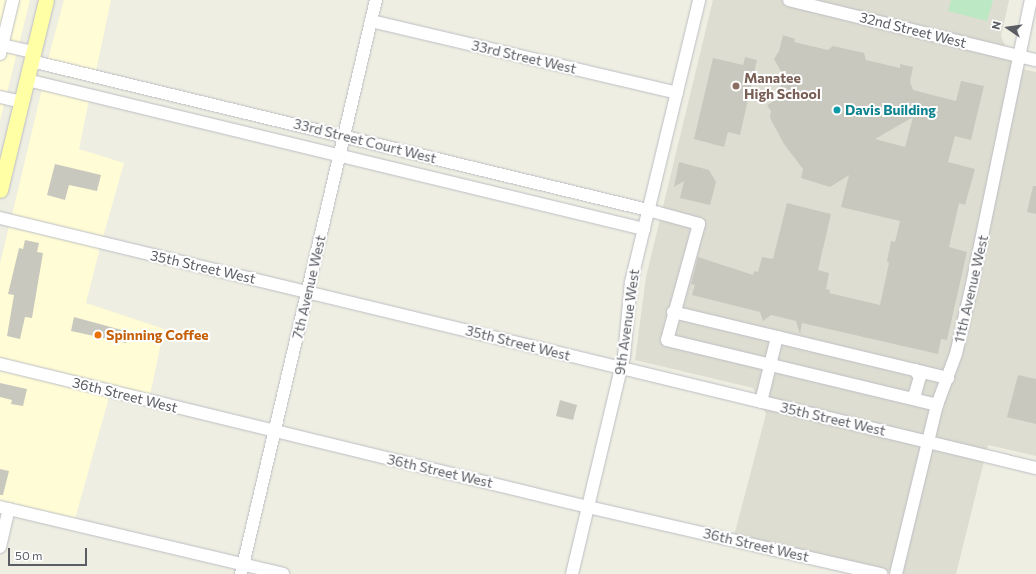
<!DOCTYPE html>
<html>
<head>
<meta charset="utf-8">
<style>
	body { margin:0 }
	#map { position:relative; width:1036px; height:574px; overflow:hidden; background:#eeeee2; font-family:Commissioner,sans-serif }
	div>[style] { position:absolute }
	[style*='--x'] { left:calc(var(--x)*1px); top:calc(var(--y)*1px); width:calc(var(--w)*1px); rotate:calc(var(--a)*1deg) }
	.commercial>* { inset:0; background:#fffcd6 }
	.education>* { inset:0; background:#deddd1 }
	.green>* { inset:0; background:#bce8c3 }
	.building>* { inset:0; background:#c9c8bf }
	.roads { filter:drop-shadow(0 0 1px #bcbec4) drop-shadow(0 0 1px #bcbec4) }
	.minor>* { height:12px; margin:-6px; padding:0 6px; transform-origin:6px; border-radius:6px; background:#fff }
	.major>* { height:15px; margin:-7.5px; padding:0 7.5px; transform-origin:7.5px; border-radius:7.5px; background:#ffffa6 }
	.dots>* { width:11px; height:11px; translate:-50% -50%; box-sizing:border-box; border:2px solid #fff; border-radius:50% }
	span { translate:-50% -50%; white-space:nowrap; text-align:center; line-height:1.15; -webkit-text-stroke:4px #fff; paint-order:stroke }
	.street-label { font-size:14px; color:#5a5d64 }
	.education-label { font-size:14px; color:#785e54; font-weight:700 }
	.left { translate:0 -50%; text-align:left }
	.culture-label { font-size:14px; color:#0d838f; font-weight:700 }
	.food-label { font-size:14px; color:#c56008; font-weight:700 }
	.north { position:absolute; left:988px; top:8px; width:40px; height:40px; -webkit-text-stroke:3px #fff; paint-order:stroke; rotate:283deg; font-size:11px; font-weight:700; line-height:16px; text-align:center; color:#5a5d64 }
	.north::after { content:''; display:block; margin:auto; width:14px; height:18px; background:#5a5d64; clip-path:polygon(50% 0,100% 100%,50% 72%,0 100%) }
	.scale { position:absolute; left:8px; top:548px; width:79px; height:18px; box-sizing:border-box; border:2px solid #5a5d64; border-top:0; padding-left:5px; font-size:12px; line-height:14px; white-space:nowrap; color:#5a5d64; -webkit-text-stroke:3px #fff; paint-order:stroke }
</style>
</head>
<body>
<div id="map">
	<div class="commercial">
		<div style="clip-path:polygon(0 0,30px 0,0 121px)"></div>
		<div style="clip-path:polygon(64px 0,111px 0,96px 71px,48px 59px)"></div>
		<div style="clip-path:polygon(42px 89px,89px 100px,79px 149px,124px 163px,103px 237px,12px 215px)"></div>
		<div style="clip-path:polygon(9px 226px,100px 248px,86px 303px,164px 329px,150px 395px,0 358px,0 264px)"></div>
		<div style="clip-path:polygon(0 370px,109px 397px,75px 519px,0 501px)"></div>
	</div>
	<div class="education">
		<div style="clip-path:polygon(713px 0,1009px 0,1001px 36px,1014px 67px,1036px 72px,1036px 456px,988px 445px,956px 574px,903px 574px,734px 536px,766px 414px,753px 388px,635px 360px,646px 277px)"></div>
	</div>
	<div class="green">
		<div style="clip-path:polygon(951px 0,993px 0,987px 21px,948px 11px)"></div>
	</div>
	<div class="building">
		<div style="clip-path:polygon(evenodd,783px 35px,795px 39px,794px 42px,828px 50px,833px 46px,864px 53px,866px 60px,900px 68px,900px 64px,913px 67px,910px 82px,913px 90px,956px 101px,961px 81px,984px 86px,971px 140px,955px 136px,948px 162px,975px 169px,965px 205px,959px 203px,949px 247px,967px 252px,947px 340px,941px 339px,938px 354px,802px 323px,800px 334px,796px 321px,771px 315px,763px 321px,760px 312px,692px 295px,695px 285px,691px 284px,698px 257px,753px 275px,754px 271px,758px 272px,762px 257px,773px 259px,787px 203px,831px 214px,818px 270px,829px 273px,826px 289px,830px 290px,829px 293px,880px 305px,889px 263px,887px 261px,891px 241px,895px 242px,900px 221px,841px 207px,849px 175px,830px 187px,801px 178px,803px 169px,784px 144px,770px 118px,771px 111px,767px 105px,778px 99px,783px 75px,774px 59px,779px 51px,783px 35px,913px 117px,905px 147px,875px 139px,913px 117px)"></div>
		<div style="clip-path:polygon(745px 57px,757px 60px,740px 135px,728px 132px,724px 147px,694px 139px,713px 58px,743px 65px)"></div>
		<div style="clip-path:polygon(679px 162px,709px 170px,716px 182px,710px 205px,680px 198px,684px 181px,674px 187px)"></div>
		<div style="clip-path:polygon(55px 164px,101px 175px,97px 191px,69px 185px,65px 200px,47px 195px)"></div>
		<div style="clip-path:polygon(1033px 186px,1036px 186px,1036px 214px,1027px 212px)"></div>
		<div style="clip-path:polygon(25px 240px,39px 243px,37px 252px,43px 253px,32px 318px,25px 317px,20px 339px,7px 336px,14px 295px,8px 294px,19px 248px,23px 249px)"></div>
		<div style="clip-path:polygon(74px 317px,129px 332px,126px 343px,71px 331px)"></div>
		<div style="clip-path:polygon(1018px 375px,1036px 379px,1036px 424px,1007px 417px)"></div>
		<div style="clip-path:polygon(0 383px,27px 389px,23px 406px,11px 404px,12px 400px,0 397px)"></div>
		<div style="clip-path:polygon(560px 400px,577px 405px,573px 420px,556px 416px)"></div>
		<div style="clip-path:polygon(0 469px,9px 471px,3px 495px,0 495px)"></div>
	</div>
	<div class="roads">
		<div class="minor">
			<div style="--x:789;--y:0;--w:254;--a:13.7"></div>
			<div style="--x:371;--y:21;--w:314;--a:13.2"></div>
			<div style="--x:2;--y:45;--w:32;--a:13"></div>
			<div style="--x:0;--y:54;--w:56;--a:-76.5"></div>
			<div style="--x:31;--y:61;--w:635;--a:13.58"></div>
			<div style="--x:648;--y:210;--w:53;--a:15.4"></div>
			<div style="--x:699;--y:224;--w:120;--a:105.4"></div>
			<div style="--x:667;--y:340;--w:278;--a:13.5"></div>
			<div style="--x:27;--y:80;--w:635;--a:13.58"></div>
			<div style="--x:0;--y:97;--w:22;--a:13"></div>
			<div style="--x:0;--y:218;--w:1066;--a:13.57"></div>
			<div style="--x:673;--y:312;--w:283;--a:13.5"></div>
			<div style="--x:0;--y:364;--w:605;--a:13.67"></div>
			<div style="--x:588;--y:507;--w:301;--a:12.9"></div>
			<div style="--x:911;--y:398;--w:6;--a:-45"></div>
			<div style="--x:915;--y:394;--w:18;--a:-74"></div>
			<div style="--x:920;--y:377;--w:9;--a:-126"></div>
			<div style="--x:761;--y:402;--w:67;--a:-76.2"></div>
			<div style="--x:0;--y:507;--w:291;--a:13.3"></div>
			<div style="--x:0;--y:547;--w:39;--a:-77"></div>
			<div style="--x:241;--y:574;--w:590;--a:-76.77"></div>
			<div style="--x:572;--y:574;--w:224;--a:-76.6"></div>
			<div style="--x:624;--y:356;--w:74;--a:-84.6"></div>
			<div style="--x:631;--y:282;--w:290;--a:-76.4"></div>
			<div style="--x:896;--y:574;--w:174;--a:-76.4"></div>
			<div style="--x:937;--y:405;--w:54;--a:-69.6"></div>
			<div style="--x:956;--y:354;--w:67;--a:-77"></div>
			<div style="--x:971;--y:289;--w:295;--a:-78.3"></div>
		</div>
		<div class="major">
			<div style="--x:0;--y:190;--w:195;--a:-76.4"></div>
		</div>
	</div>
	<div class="dots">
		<div style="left:736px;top:86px;background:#8d6e63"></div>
		<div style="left:837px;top:110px;background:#0f9aa8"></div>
		<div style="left:98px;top:335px;background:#e8710a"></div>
	</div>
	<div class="street-label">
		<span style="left:913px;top:30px;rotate:14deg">32nd Street West</span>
		<span style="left:524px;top:57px;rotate:13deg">33rd Street West</span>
		<span style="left:365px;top:141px;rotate:14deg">33rd Street Court West</span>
		<span style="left:203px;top:267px;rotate:13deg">35th Street West</span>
		<span style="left:309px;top:287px;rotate:-77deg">7th Avenue West</span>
		<span style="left:971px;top:289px;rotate:-77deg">11th Avenue West</span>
		<span style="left:627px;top:322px;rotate:-82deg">9th Avenue West</span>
		<span style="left:518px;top:343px;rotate:14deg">35th Street West</span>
		<span style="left:125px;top:395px;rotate:14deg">36th Street West</span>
		<span style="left:833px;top:419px;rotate:13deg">35th Street West</span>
		<span style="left:440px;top:471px;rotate:13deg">36th Street West</span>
		<span style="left:756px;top:545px;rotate:13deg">36th Street West</span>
	</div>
	<div class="education-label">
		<span class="left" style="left:744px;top:86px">Manatee<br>High School</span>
	</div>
	<div class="culture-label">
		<span class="left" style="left:845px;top:110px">Davis Building</span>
	</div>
	<div class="food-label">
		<span class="left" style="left:106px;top:335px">Spinning Coffee</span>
	</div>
	<div class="north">N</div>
	<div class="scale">50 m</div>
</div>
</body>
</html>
